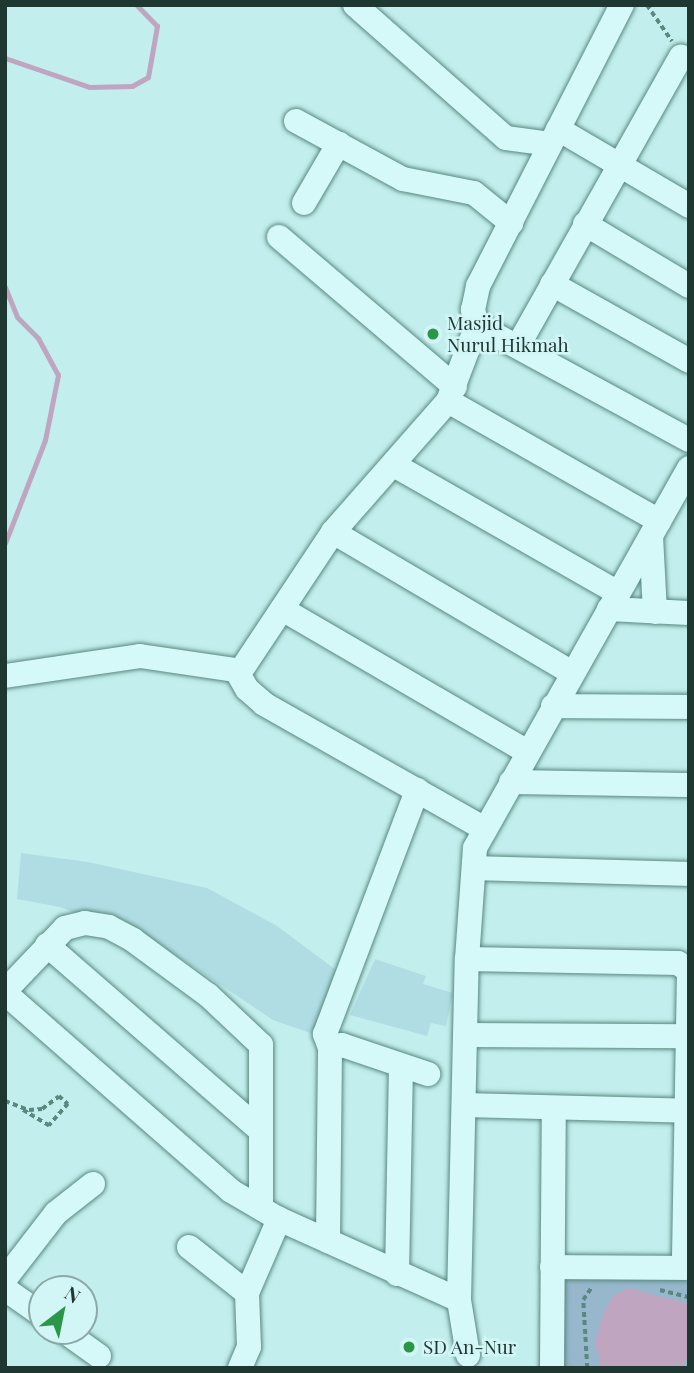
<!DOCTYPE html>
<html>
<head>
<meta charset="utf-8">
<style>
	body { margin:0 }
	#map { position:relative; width:694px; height:1373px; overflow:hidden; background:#c2eeed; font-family:"Playfair Display",serif }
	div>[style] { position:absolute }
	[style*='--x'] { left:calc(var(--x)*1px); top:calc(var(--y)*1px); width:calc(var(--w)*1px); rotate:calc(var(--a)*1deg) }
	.farmland>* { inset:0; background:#b0dde3 }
	.green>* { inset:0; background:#96b7cc }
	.water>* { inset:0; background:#c0a5c0 }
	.stream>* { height:5px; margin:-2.5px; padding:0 2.5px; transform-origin:2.5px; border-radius:2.5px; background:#c0a5c0 }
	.path>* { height:3.5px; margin-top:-1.75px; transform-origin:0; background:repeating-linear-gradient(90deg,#59887f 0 5px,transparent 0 8.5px) }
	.roads { filter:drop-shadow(0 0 2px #59887f) drop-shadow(0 0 2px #59887f) }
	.minor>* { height:24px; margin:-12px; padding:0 12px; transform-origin:12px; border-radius:12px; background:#d5f9f8 }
	.dots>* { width:19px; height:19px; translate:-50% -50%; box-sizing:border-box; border:4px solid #d2f5f5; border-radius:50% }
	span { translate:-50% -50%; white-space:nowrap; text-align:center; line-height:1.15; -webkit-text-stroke:5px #d2f5f5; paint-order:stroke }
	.poi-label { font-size:19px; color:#1e3731 }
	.left { translate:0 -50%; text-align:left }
	.frame { position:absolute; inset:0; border:7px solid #1e3731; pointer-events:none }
	.north { position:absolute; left:28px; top:1275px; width:70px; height:70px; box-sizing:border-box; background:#d2f5f5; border:2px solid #8aa9a7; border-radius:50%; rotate:32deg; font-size:19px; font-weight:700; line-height:28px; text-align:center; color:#1e3731 }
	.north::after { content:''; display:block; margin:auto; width:24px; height:32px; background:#2a9647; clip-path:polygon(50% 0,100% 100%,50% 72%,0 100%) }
</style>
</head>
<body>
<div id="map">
	<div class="farmland">
		<div style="clip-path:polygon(21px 853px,88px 862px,207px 888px,277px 926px,348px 979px,322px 1037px,273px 1020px,179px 957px,138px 937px,60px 907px,17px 899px)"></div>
		<div style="clip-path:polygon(375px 959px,426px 976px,423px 984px,453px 993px,446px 1026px,431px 1023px,427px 1036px,350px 1015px)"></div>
	</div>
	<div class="green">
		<div style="clip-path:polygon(689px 1214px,689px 1368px,560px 1368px,562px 1274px,688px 1275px)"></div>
	</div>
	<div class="water">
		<div style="clip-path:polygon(629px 1288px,689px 1304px,689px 1357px,680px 1368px,601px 1368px,595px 1341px,604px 1312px,614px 1295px)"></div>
	</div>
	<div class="stream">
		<div style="--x:5;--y:58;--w:89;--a:19"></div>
		<div style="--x:89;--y:87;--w:43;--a:-1.3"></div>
		<div style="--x:132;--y:86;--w:18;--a:-29"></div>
		<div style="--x:148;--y:77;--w:52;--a:-80"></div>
		<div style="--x:157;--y:26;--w:29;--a:-134"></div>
		<div style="--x:5;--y:287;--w:32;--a:68"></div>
		<div style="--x:17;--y:317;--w:30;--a:45"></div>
		<div style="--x:38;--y:338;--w:42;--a:61.6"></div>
		<div style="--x:58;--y:375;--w:66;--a:101.3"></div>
		<div style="--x:45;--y:440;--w:110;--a:111.2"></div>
	</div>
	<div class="path">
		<div style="--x:647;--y:5;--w:44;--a:55.2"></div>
		<div style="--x:5;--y:1101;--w:26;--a:21"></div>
		<div style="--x:29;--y:1110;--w:13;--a:-4"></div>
		<div style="--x:42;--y:1109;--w:21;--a:-37"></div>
		<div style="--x:59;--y:1096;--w:12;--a:42"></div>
		<div style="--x:68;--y:1104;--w:29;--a:131"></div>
		<div style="--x:49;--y:1126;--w:33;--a:-149"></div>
		<div style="--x:660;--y:1290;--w:30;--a:14"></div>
		<div style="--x:587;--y:1368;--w:68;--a:-93.4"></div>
		<div style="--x:583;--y:1300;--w:14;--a:-56"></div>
	</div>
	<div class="roads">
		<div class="minor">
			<div style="--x:355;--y:5;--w:201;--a:41.4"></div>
			<div style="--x:506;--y:138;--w:44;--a:7.8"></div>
			<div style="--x:296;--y:121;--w:122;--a:28.5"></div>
			<div style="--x:403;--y:179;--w:72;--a:11.2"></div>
			<div style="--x:474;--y:193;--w:48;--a:39"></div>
			<div style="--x:558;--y:129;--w:152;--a:30.4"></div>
			<div style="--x:304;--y:203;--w:69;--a:-59.7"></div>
			<div style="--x:585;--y:224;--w:121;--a:30.8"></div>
			<div style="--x:279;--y:237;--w:231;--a:40.4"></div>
			<div style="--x:552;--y:284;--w:157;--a:29.3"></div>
			<div style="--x:477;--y:325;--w:241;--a:28.5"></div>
			<div style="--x:519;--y:344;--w:330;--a:-60.6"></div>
			<div style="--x:448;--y:401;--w:243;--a:29.6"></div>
			<div style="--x:394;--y:465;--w:258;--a:29.7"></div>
			<div style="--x:333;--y:532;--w:277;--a:30.5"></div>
			<div style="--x:651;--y:536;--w:76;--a:87"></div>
			<div style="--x:282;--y:609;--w:285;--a:30.2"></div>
			<div style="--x:609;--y:609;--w:80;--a:2.9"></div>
			<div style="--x:240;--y:672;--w:168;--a:-56.4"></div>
			<div style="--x:333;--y:532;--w:174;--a:-48.7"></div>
			<div style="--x:448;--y:401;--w:81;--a:-69.1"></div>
			<div style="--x:477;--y:325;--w:16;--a:-105"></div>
			<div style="--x:473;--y:310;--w:25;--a:-78"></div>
			<div style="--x:478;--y:286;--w:316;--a:-62.9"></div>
			<div style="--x:5;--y:676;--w:136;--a:-8.4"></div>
			<div style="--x:140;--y:656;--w:97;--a:8.3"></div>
			<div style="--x:236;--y:670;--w:22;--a:60"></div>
			<div style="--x:247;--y:689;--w:23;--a:41"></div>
			<div style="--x:264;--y:704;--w:254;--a:29.5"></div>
			<div style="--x:553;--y:706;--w:136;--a:0.4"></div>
			<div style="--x:511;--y:782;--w:178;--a:1"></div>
			<div style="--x:474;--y:868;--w:215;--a:1.6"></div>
			<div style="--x:47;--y:945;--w:282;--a:41"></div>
			<div style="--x:467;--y:959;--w:211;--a:1.1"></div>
			<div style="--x:678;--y:963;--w:14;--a:36"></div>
			<div style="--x:689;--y:971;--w:297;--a:91"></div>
			<div style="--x:684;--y:1268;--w:132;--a:-179.6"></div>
			<div style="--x:5;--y:991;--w:87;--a:-46.4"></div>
			<div style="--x:65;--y:928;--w:21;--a:-14"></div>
			<div style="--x:85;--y:923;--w:24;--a:9"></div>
			<div style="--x:109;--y:927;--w:27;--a:28"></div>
			<div style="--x:133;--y:940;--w:93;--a:36.3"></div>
			<div style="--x:208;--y:995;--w:73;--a:43.3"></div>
			<div style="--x:261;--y:1045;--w:163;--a:90"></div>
			<div style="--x:5;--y:993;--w:300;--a:41.2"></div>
			<div style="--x:231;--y:1191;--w:56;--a:30.3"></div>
			<div style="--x:279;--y:1219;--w:197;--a:24.2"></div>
			<div style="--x:465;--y:1035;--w:223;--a:0.3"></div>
			<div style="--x:330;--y:1048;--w:12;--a:-14"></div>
			<div style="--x:342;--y:1045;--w:91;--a:18.6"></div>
			<div style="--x:464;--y:1105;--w:224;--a:1.5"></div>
			<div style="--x:328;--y:1241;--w:193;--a:-89.4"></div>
			<div style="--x:330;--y:1048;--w:15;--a:-110"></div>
			<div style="--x:325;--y:1034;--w:261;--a:-69.3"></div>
			<div style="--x:189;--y:1247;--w:74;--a:38.4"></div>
			<div style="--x:397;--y:1274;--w:208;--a:-88.9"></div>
			<div style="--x:5;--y:1279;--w:83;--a:-52.3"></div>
			<div style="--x:56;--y:1213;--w:47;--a:-38.1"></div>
			<div style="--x:5;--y:1289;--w:45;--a:35.1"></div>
			<div style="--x:64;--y:1331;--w:43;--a:35.5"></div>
			<div style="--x:468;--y:1355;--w:56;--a:-99.3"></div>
			<div style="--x:459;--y:1300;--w:341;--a:-88.7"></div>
			<div style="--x:467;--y:959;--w:111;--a:-85.9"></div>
			<div style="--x:475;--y:848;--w:436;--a:-60.6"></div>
			<div style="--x:240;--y:1368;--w:23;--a:-67"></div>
			<div style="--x:249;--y:1347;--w:54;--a:-92.1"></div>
			<div style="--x:247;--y:1293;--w:81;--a:-66.6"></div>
			<div style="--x:552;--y:1368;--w:259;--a:-89.6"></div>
		</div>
	</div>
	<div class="dots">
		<div style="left:433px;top:334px;background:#2a9647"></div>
		<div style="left:409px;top:1347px;background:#2a9647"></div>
	</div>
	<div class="poi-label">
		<span class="left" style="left:447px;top:334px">Masjid<br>Nurul Hikmah</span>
		<span class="left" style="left:423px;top:1347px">SD An-Nur</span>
	</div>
	<div class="frame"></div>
	<div class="north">N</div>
</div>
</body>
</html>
